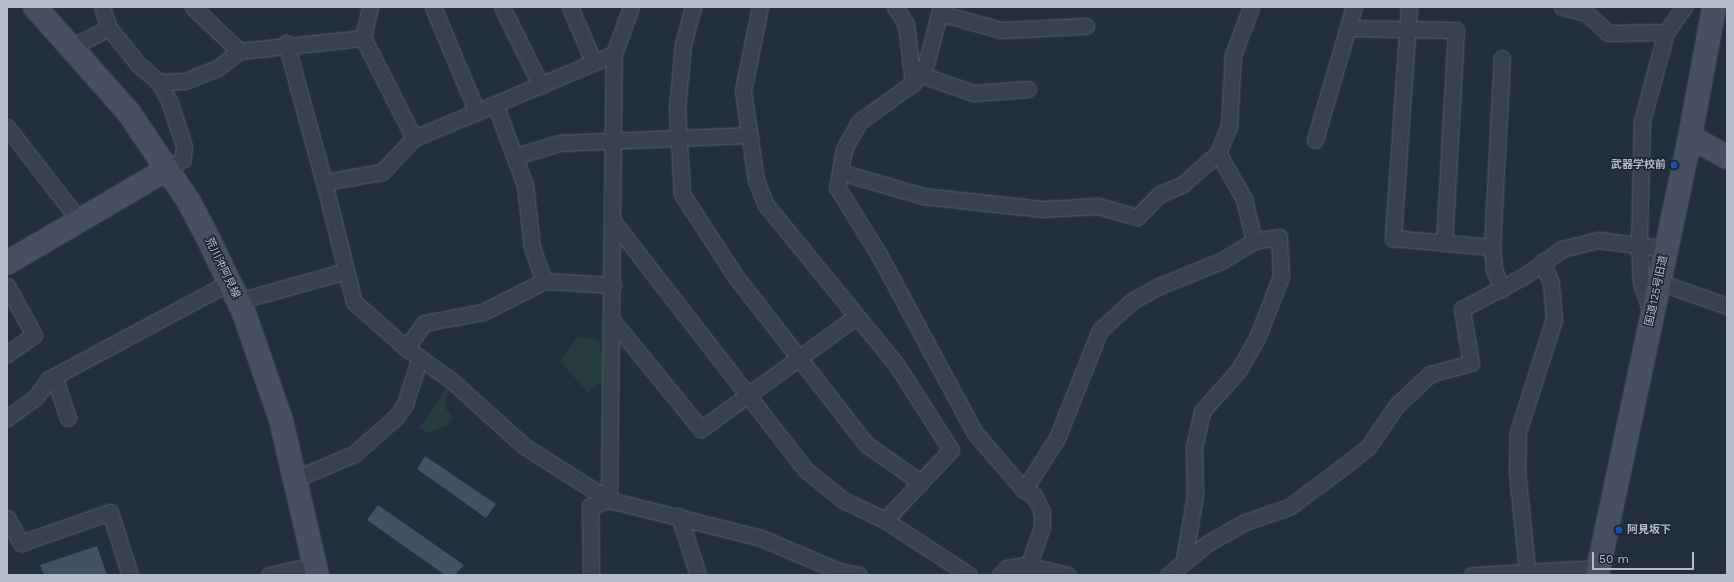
<!DOCTYPE html>
<html>
<head>
<meta charset="utf-8">
<style>
	body { margin:0 }
	#map { position:relative; width:1734px; height:582px; overflow:hidden; background:#242f3e; font-family:"Work Sans","Noto Sans JP",sans-serif }
	div>[style] { position:absolute }
	[style*='--x'] { left:calc(var(--x)*1px); top:calc(var(--y)*1px); width:calc(var(--w)*1px); rotate:calc(var(--a)*1deg) }
	.green>* { inset:0; background:#263c3f }
	.building>* { inset:0; background:#455162 }
	.roads { filter:drop-shadow(0 0 1px #565f6c) drop-shadow(0 0 1px #565f6c) }
	.street>* { height:15px; margin:-7.5px; padding:0 7.5px; transform-origin:7.5px; border-radius:7.5px; background:#38414e }
	.secondary>* { height:22px; margin:-11px; padding:0 11px; transform-origin:11px; border-radius:11px; background:#465061 }
	.dots>* { width:11px; height:11px; translate:-50% -50%; box-sizing:border-box; border:2px solid #1d2633; border-radius:50% }
	span { translate:-50% -50%; white-space:nowrap; text-align:center; line-height:1.15; -webkit-text-stroke:3px #1d2633; paint-order:stroke }
	.poi-label { font-size:11px; color:#b4bcc9; font-weight:700 }
	.right { translate:-100% -50%; text-align:right }
	.left { translate:0 -50%; text-align:left }
	.street-label { font-size:11px; color:#b4bcc9 }
	.frame { position:absolute; inset:0; border:8px solid #b4bcc9; pointer-events:none }
	.scale { position:absolute; left:1592px; top:552px; width:102px; height:18px; box-sizing:border-box; border:2px solid #b4bcc9; border-top:0; padding-left:5px; font-size:12px; line-height:14px; white-space:nowrap; color:#b4bcc9; -webkit-text-stroke:3px #1d2633; paint-order:stroke }
</style>
</head>
<body>
<div id="map">
	<div class="green">
		<div style="clip-path:polygon(578px 337px,599px 340px,605px 379px,588px 393px,560px 361px)"></div>
		<div style="clip-path:polygon(449px 384px,445px 407px,453px 419px,447px 426px,427px 433px,419px 428px)"></div>
	</div>
	<div class="building">
		<div style="clip-path:polygon(425px 456px,496px 504px,486px 518px,417px 469px)"></div>
		<div style="clip-path:polygon(378px 505px,464px 565px,455px 575px,445px 575px,367px 520px)"></div>
		<div style="clip-path:polygon(97px 546px,107px 575px,44px 575px,40px 565px)"></div>
	</div>
	<div class="roads">
		<div class="street">
			<div style="--x:102;--y:7;--w:22;--a:72"></div>
			<div style="--x:109;--y:28;--w:46;--a:51.1"></div>
			<div style="--x:138;--y:64;--w:28;--a:41"></div>
			<div style="--x:159;--y:82;--w:24;--a:62"></div>
			<div style="--x:170;--y:103;--w:46;--a:72.3"></div>
			<div style="--x:184;--y:147;--w:12;--a:95"></div>
			<div style="--x:183;--y:159;--w:19;--a:148"></div>
			<div style="--x:370;--y:7;--w:32;--a:103"></div>
			<div style="--x:363;--y:38;--w:112;--a:63"></div>
			<div style="--x:433;--y:7;--w:114;--a:67.3"></div>
			<div style="--x:502;--y:7;--w:88;--a:63.7"></div>
			<div style="--x:570;--y:7;--w:59;--a:66.9"></div>
			<div style="--x:693;--y:7;--w:39;--a:105"></div>
			<div style="--x:683;--y:45;--w:63;--a:95.4"></div>
			<div style="--x:677;--y:108;--w:86;--a:86.7"></div>
			<div style="--x:682;--y:194;--w:99;--a:57"></div>
			<div style="--x:736;--y:277;--w:213;--a:52.1"></div>
			<div style="--x:867;--y:445;--w:65;--a:34.9"></div>
			<div style="--x:895;--y:7;--w:20;--a:57"></div>
			<div style="--x:906;--y:24;--w:59;--a:83.2"></div>
			<div style="--x:941;--y:7;--w:59;--a:104.7"></div>
			<div style="--x:926;--y:64;--w:23;--a:124"></div>
			<div style="--x:913;--y:83;--w:67;--a:144.2"></div>
			<div style="--x:859;--y:122;--w:31;--a:119"></div>
			<div style="--x:844;--y:149;--w:39;--a:100"></div>
			<div style="--x:837;--y:187;--w:78;--a:58.2"></div>
			<div style="--x:878;--y:253;--w:204;--a:61.7"></div>
			<div style="--x:975;--y:433;--w:75;--a:49.3"></div>
			<div style="--x:1024;--y:490;--w:11;--a:27"></div>
			<div style="--x:1034;--y:495;--w:19;--a:65"></div>
			<div style="--x:1042;--y:512;--w:15;--a:90"></div>
			<div style="--x:1042;--y:527;--w:51;--a:109.5"></div>
			<div style="--x:1409;--y:7;--w:232;--a:94"></div>
			<div style="--x:1393;--y:238;--w:99;--a:5.2"></div>
			<div style="--x:1492;--y:247;--w:23;--a:85"></div>
			<div style="--x:1494;--y:270;--w:21;--a:67"></div>
			<div style="--x:1562;--y:7;--w:25;--a:14"></div>
			<div style="--x:1586;--y:13;--w:30;--a:42"></div>
			<div style="--x:1608;--y:33;--w:58;--a:-1"></div>
			<div style="--x:940;--y:13;--w:63;--a:15.6"></div>
			<div style="--x:1001;--y:30;--w:85;--a:-2.7"></div>
			<div style="--x:1350;--y:28;--w:106;--a:1.1"></div>
			<div style="--x:1456;--y:30;--w:213;--a:93.2"></div>
			<div style="--x:286;--y:43;--w:144;--a:74.7"></div>
			<div style="--x:73;--y:46;--w:40;--a:-26.6"></div>
			<div style="--x:239;--y:51;--w:125;--a:-6"></div>
			<div style="--x:614;--y:54;--w:217;--a:157.2"></div>
			<div style="--x:414;--y:138;--w:47;--a:133.3"></div>
			<div style="--x:382;--y:172;--w:59;--a:170.2"></div>
			<div style="--x:324;--y:182;--w:124;--a:76"></div>
			<div style="--x:354;--y:302;--w:69;--a:41.5"></div>
			<div style="--x:406;--y:348;--w:57;--a:35.7"></div>
			<div style="--x:452;--y:381;--w:97;--a:42.1"></div>
			<div style="--x:524;--y:446;--w:101;--a:32.4"></div>
			<div style="--x:609;--y:500;--w:157;--a:14"></div>
			<div style="--x:761;--y:538;--w:85;--a:22.9"></div>
			<div style="--x:839;--y:571;--w:20;--a:11"></div>
			<div style="--x:919;--y:74;--w:57;--a:19.4"></div>
			<div style="--x:973;--y:93;--w:55;--a:-4.2"></div>
			<div style="--x:159;--y:82;--w:26;--a:-2"></div>
			<div style="--x:185;--y:81;--w:37;--a:-22"></div>
			<div style="--x:219;--y:67;--w:26;--a:-39"></div>
			<div style="--x:239;--y:51;--w:64;--a:-136.3"></div>
			<div style="--x:495;--y:104;--w:86;--a:69.7"></div>
			<div style="--x:525;--y:185;--w:62;--a:83.6"></div>
			<div style="--x:532;--y:247;--w:36;--a:71"></div>
			<div style="--x:7;--y:127;--w:118;--a:52.3"></div>
			<div style="--x:1315;--y:140;--w:139;--a:-73.7"></div>
			<div style="--x:516;--y:156;--w:45;--a:-16.8"></div>
			<div style="--x:559;--y:143;--w:189;--a:-2.4"></div>
			<div style="--x:840;--y:172;--w:86;--a:16.1"></div>
			<div style="--x:923;--y:196;--w:121;--a:6.2"></div>
			<div style="--x:1043;--y:209;--w:55;--a:-3.1"></div>
			<div style="--x:1098;--y:206;--w:41;--a:15.8"></div>
			<div style="--x:1137;--y:217;--w:33;--a:-45"></div>
			<div style="--x:1160;--y:194;--w:25;--a:-23"></div>
			<div style="--x:1183;--y:184;--w:47;--a:-41.5"></div>
			<div style="--x:1218;--y:153;--w:29;--a:-68"></div>
			<div style="--x:1229;--y:126;--w:71;--a:-86.8"></div>
			<div style="--x:1233;--y:55;--w:51;--a:-69.4"></div>
			<div style="--x:615;--y:224;--w:311;--a:52.2"></div>
			<div style="--x:806;--y:470;--w:48;--a:39"></div>
			<div style="--x:843;--y:500;--w:47;--a:25.5"></div>
			<div style="--x:885;--y:520;--w:96;--a:-46.7"></div>
			<div style="--x:951;--y:450;--w:102;--a:-122.6"></div>
			<div style="--x:896;--y:364;--w:205;--a:-129.3"></div>
			<div style="--x:766;--y:205;--w:27;--a:-112"></div>
			<div style="--x:756;--y:180;--w:90;--a:-98.3"></div>
			<div style="--x:743;--y:91;--w:86;--a:-78.6"></div>
			<div style="--x:1492;--y:247;--w:189;--a:-87"></div>
			<div style="--x:1659;--y:282;--w:72;--a:19.4"></div>
			<div style="--x:7;--y:286;--w:56;--a:61.1"></div>
			<div style="--x:34;--y:335;--w:33;--a:145"></div>
			<div style="--x:238;--y:301;--w:112;--a:-15.5"></div>
			<div style="--x:1652;--y:316;--w:35;--a:-108"></div>
			<div style="--x:1641;--y:283;--w:40;--a:-92.9"></div>
			<div style="--x:1639;--y:243;--w:122;--a:-88.6"></div>
			<div style="--x:1642;--y:121;--w:92;--a:-74.9"></div>
			<div style="--x:1666;--y:32;--w:31;--a:-54"></div>
			<div style="--x:612;--y:320;--w:141;--a:50.8"></div>
			<div style="--x:701;--y:429;--w:190;--a:-36"></div>
			<div style="--x:406;--y:348;--w:31;--a:-54"></div>
			<div style="--x:424;--y:323;--w:60;--a:-10.6"></div>
			<div style="--x:483;--y:312;--w:68;--a:-26.9"></div>
			<div style="--x:544;--y:281;--w:69;--a:3.3"></div>
			<div style="--x:54;--y:376;--w:44;--a:71.6"></div>
			<div style="--x:7;--y:418;--w:34;--a:-36"></div>
			<div style="--x:35;--y:398;--w:24;--a:-54"></div>
			<div style="--x:49;--y:379;--w:205;--a:-28.2"></div>
			<div style="--x:297;--y:478;--w:62;--a:-22.8"></div>
			<div style="--x:354;--y:454;--w:56;--a:-41.4"></div>
			<div style="--x:396;--y:417;--w:16;--a:-55"></div>
			<div style="--x:405;--y:404;--w:49;--a:-72.3"></div>
			<div style="--x:1024;--y:490;--w:62;--a:-57.6"></div>
			<div style="--x:1057;--y:438;--w:116;--a:-68.3"></div>
			<div style="--x:1100;--y:330;--w:43;--a:-42.2"></div>
			<div style="--x:1132;--y:301;--w:29;--a:-29"></div>
			<div style="--x:1157;--y:287;--w:69;--a:-22.1"></div>
			<div style="--x:1221;--y:261;--w:39;--a:-31"></div>
			<div style="--x:609;--y:500;--w:446;--a:-89.4"></div>
			<div style="--x:614;--y:54;--w:50;--a:-70.1"></div>
			<div style="--x:679;--y:516;--w:62;--a:72.1"></div>
			<div style="--x:7;--y:518;--w:29;--a:61"></div>
			<div style="--x:21;--y:543;--w:94;--a:-19.2"></div>
			<div style="--x:110;--y:512;--w:66;--a:72.4"></div>
			<div style="--x:885;--y:520;--w:100;--a:33.2"></div>
			<div style="--x:1184;--y:560;--w:66;--a:-80.4"></div>
			<div style="--x:1195;--y:495;--w:48;--a:-91.2"></div>
			<div style="--x:1194;--y:447;--w:37;--a:-77"></div>
			<div style="--x:1202;--y:411;--w:54;--a:-48"></div>
			<div style="--x:1238;--y:371;--w:38;--a:-60"></div>
			<div style="--x:1257;--y:338;--w:66;--a:-68.8"></div>
			<div style="--x:1281;--y:276;--w:39;--a:-93"></div>
			<div style="--x:1279;--y:237;--w:25;--a:171"></div>
			<div style="--x:1254;--y:241;--w:43;--a:-103.4"></div>
			<div style="--x:1244;--y:199;--w:53;--a:-119.5"></div>
			<div style="--x:1527;--y:570;--w:99;--a:-95.8"></div>
			<div style="--x:1517;--y:472;--w:40;--a:-88.6"></div>
			<div style="--x:1518;--y:432;--w:119;--a:-72.3"></div>
			<div style="--x:1554;--y:319;--w:36;--a:-95"></div>
			<div style="--x:1551;--y:283;--w:23;--a:-113"></div>
			<div style="--x:269;--y:575;--w:47;--a:-12.3"></div>
			<div style="--x:591;--y:575;--w:69;--a:-90.8"></div>
			<div style="--x:590;--y:506;--w:20;--a:-18"></div>
			<div style="--x:1000;--y:575;--w:10;--a:-45"></div>
			<div style="--x:1007;--y:568;--w:19;--a:-9"></div>
			<div style="--x:1026;--y:565;--w:43;--a:13.4"></div>
			<div style="--x:1168;--y:575;--w:51;--a:-38.7"></div>
			<div style="--x:1208;--y:543;--w:43;--a:-29.6"></div>
			<div style="--x:1245;--y:522;--w:46;--a:-18.8"></div>
			<div style="--x:1289;--y:507;--w:64;--a:-36.7"></div>
			<div style="--x:1340;--y:469;--w:36;--a:-38"></div>
			<div style="--x:1368;--y:447;--w:51;--a:-55.4"></div>
			<div style="--x:1397;--y:405;--w:45;--a:-43.2"></div>
			<div style="--x:1430;--y:374;--w:42;--a:-15"></div>
			<div style="--x:1471;--y:363;--w:55;--a:-99.5"></div>
			<div style="--x:1462;--y:309;--w:70;--a:-28"></div>
			<div style="--x:1524;--y:276;--w:47;--a:-35.4"></div>
			<div style="--x:1562;--y:249;--w:38;--a:-14"></div>
			<div style="--x:1599;--y:240;--w:68;--a:7.7"></div>
			<div style="--x:1472;--y:575;--w:126;--a:-3.2"></div>
		</div>
		<div class="secondary">
			<div style="--x:35;--y:7;--w:142;--a:48.4"></div>
			<div style="--x:129;--y:113;--w:107;--a:56"></div>
			<div style="--x:189;--y:202;--w:38;--a:62"></div>
			<div style="--x:207;--y:236;--w:85;--a:64.3"></div>
			<div style="--x:244;--y:313;--w:113;--a:70.9"></div>
			<div style="--x:281;--y:420;--w:159;--a:76.9"></div>
			<div style="--x:1690;--y:137;--w:42;--a:28.4"></div>
			<div style="--x:7;--y:263;--w:186;--a:-30.4"></div>
			<div style="--x:1597;--y:575;--w:448;--a:-78"></div>
			<div style="--x:1690;--y:137;--w:132;--a:-79.5"></div>
		</div>
	</div>
	<div class="dots">
		<div style="left:1674px;top:165px;background:#1a4fb4"></div>
		<div style="left:1619px;top:530px;background:#1a4fb4"></div>
	</div>
	<div class="poi-label">
		<span class="right" style="left:1666px;top:165px">武器学校前</span>
		<span class="left" style="left:1627px;top:530px">阿見坂下</span>
	</div>
	<div class="street-label">
		<span style="left:222px;top:268px;rotate:64deg">荒川沖阿見線</span>
		<span style="left:1657px;top:291px;rotate:-78deg">国道125号旧道</span>
	</div>
	<div class="frame"></div>
	<div class="scale">50 m</div>
</div>
</body>
</html>
